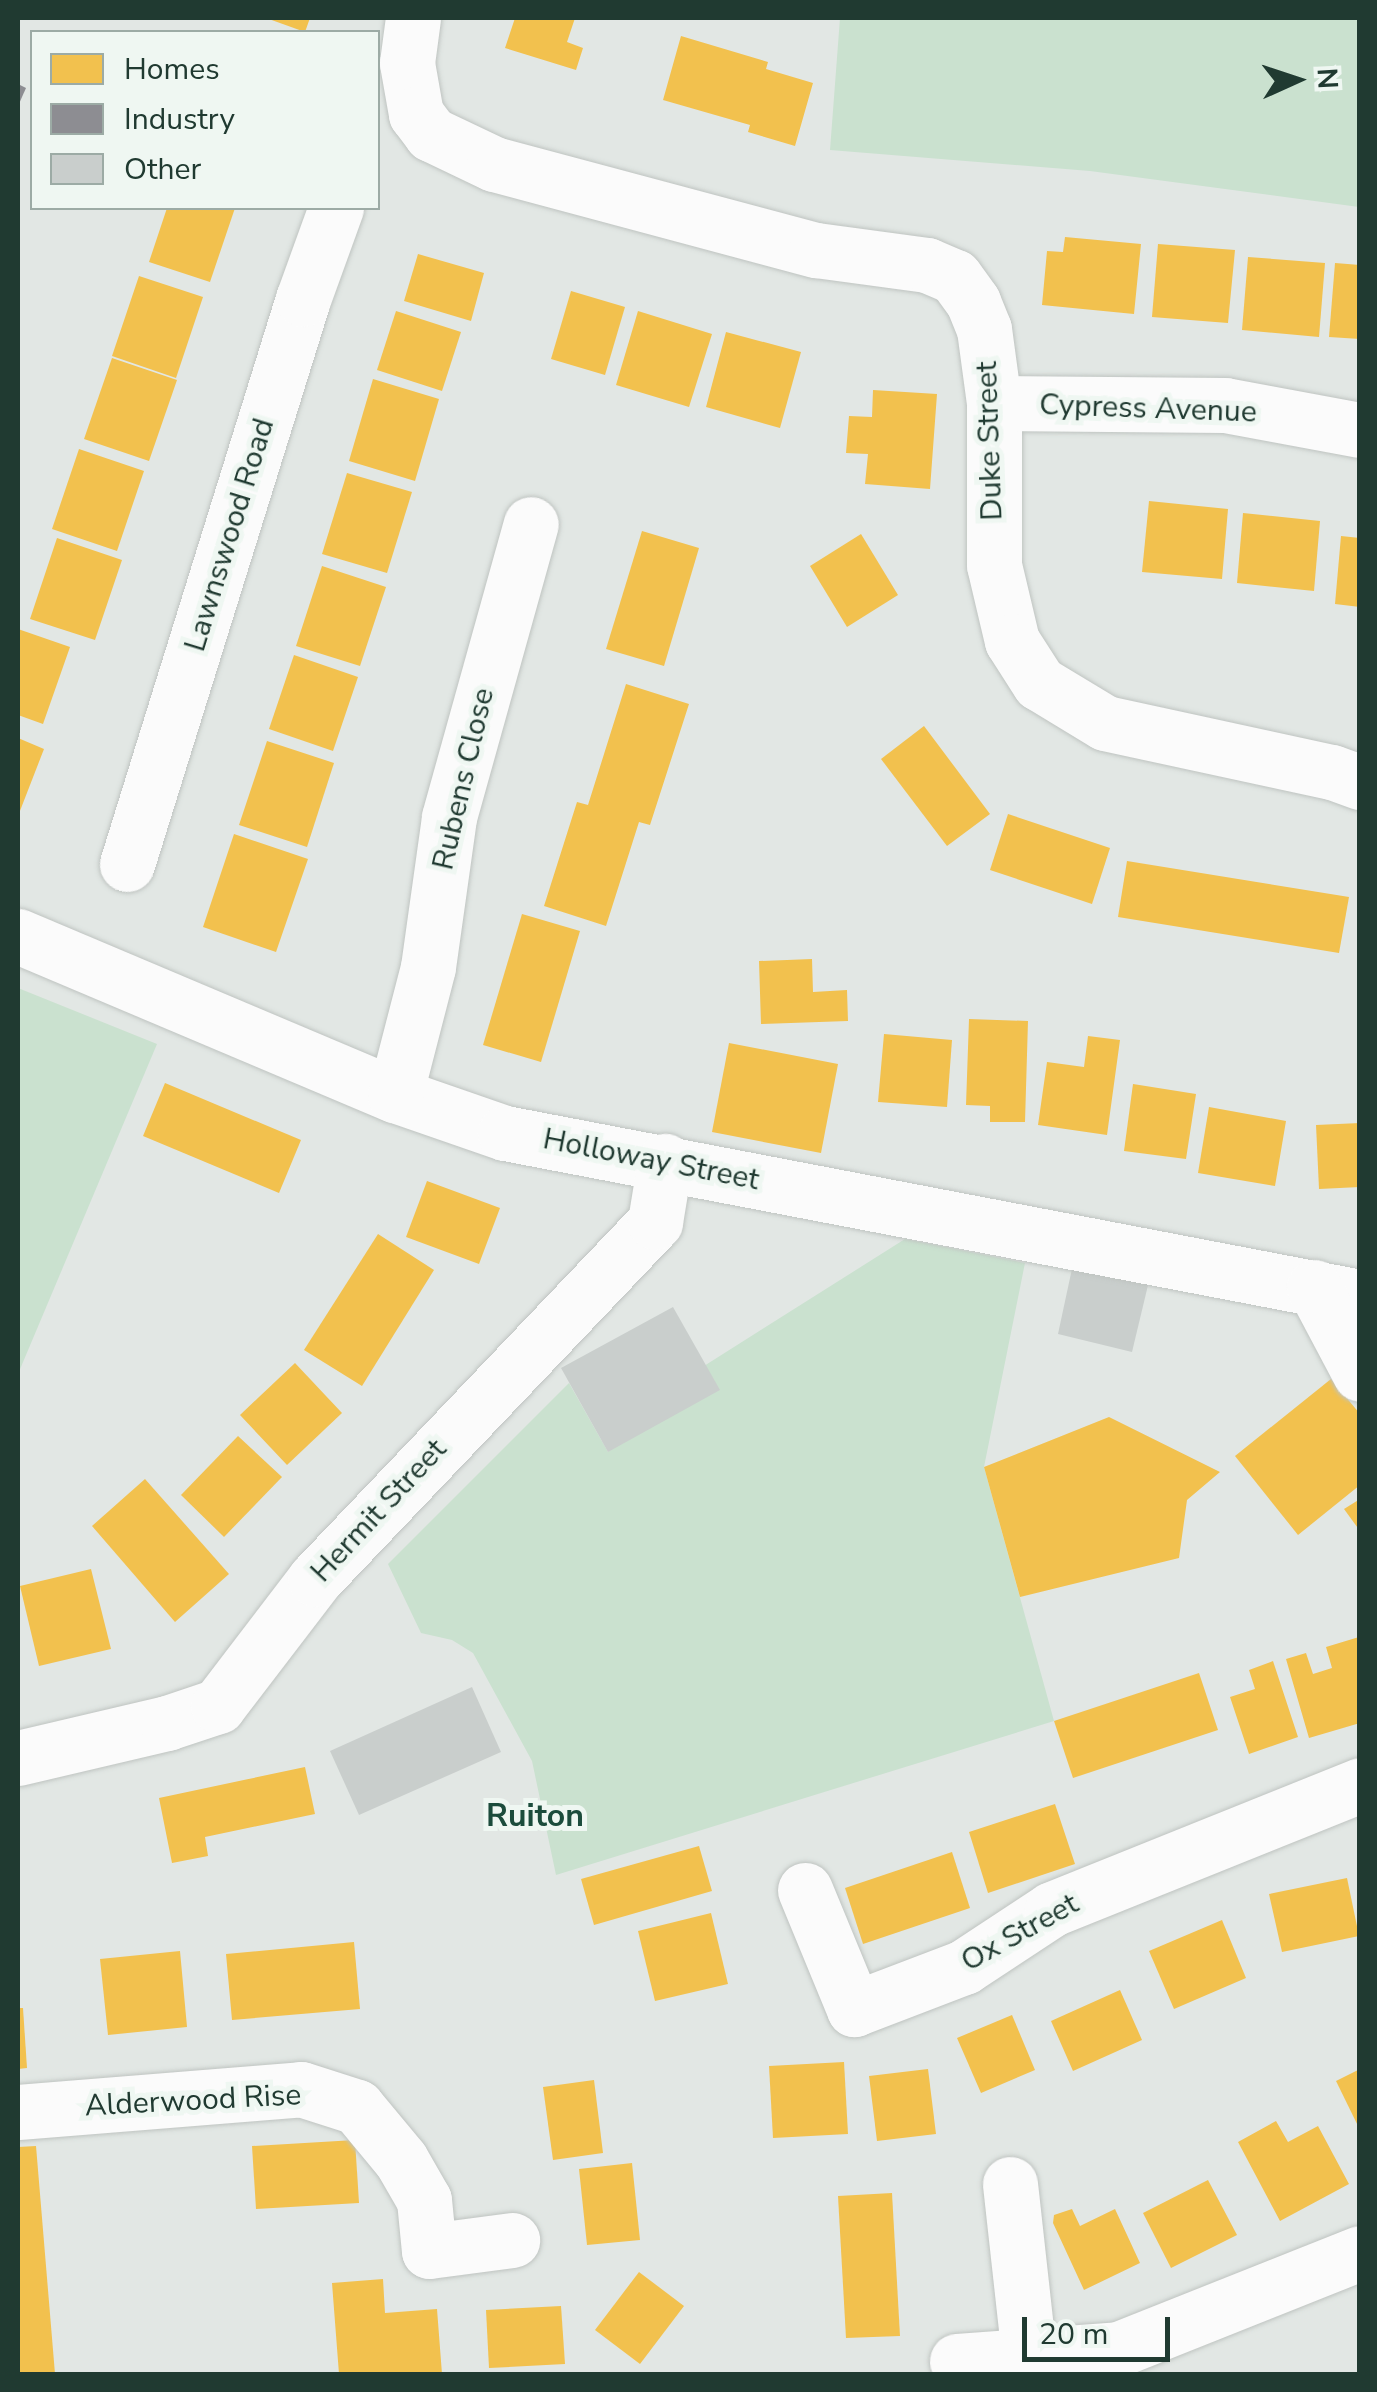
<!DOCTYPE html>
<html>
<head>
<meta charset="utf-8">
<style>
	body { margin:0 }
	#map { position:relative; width:1377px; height:2392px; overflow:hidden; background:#e2e7e4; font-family:"Nunito Sans",sans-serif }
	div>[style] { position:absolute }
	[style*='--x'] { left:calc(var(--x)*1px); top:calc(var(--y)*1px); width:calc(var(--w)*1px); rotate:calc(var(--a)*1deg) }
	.green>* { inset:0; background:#cae1cf }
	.homes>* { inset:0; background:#f2c14e }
	.industry>* { inset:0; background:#8d8d92 }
	.building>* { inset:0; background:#c9cecc }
	.roads { filter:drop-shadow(0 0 2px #bfc4c1) drop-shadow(0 0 2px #bfc4c1) }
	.minor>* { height:55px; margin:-27.5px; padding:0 27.5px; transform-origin:27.5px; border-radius:27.5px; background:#fbfbfb }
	span { translate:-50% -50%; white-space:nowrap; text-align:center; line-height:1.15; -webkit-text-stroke:10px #eff7f2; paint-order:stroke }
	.street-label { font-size:30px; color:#203a31 }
	.neighbourhood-label { font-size:32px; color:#1c4c3c; font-weight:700 }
	.frame { position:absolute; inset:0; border:20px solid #203a31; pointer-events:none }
	.legend { position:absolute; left:30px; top:30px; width:350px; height:180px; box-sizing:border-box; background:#eff7f2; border:2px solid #9caba5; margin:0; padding:12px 18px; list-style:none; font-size:30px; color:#203a31 }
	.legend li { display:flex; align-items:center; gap:20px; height:50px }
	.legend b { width:50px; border:2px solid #9caba5 }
	.north { position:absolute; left:1247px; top:30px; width:100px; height:100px; -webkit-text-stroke:8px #eff7f2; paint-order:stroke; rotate:87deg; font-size:28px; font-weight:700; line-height:40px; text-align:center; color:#203a31 }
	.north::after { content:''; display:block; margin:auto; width:35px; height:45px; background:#203a31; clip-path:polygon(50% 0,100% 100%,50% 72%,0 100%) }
	.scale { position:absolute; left:1022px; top:2317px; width:148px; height:45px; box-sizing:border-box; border:5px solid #203a31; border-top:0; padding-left:12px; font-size:30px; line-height:35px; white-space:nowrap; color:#203a31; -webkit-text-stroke:8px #eff7f2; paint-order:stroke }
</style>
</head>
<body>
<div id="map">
	<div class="green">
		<div style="clip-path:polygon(840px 18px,1359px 18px,1359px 207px,1090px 171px,830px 150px)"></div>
		<div style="clip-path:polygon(18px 988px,157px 1044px,18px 1374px)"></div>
		<div style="clip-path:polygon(905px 1239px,1025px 1263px,984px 1467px,1054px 1721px,556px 1875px,532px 1761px,473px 1653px,452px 1640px,421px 1633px,388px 1564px,569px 1383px,608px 1452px,704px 1366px)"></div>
	</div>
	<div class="homes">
		<div style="clip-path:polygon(266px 18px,310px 18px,305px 32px)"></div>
		<div style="clip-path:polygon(515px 18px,575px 18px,567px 42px,583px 48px,576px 70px,505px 48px)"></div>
		<div style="clip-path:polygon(681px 36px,768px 62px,766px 69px,813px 83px,795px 146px,748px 132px,750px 125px,663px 100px)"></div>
		<div style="clip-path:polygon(167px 208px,235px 208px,210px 282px,149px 262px)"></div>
		<div style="clip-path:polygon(1065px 237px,1141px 244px,1134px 314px,1042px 305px,1047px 251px,1063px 252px)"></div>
		<div style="clip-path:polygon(1158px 244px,1235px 250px,1228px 323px,1152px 317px)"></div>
		<div style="clip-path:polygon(418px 254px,484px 273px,471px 321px,404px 301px)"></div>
		<div style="clip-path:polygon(1248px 257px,1325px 263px,1319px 337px,1242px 330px)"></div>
		<div style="clip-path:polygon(1335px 263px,1360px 265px,1360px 339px,1329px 337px)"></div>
		<div style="clip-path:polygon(139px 276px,203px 297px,176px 378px,112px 356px)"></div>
		<div style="clip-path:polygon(571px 291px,625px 307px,605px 375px,551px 359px)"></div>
		<div style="clip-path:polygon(396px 311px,461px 332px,442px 391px,377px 370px)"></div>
		<div style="clip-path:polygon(638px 311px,712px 334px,689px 407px,616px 385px)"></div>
		<div style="clip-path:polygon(726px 332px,801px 352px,780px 428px,706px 407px)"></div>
		<div style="clip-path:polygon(112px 358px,177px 380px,149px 461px,84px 439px)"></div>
		<div style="clip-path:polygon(373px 379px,439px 399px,415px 481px,349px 461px)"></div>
		<div style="clip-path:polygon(873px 390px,937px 394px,930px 489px,865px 484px,868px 454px,846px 453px,849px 416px,872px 417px)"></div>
		<div style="clip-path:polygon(79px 449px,144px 471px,117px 551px,52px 529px)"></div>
		<div style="clip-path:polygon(347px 473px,412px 492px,387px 573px,322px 554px)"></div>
		<div style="clip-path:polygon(1149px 501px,1228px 509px,1222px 579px,1142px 572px)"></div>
		<div style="clip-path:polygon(1243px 513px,1320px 521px,1314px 591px,1237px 583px)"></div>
		<div style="clip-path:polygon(642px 531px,699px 548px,664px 666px,606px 649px)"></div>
		<div style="clip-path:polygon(861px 534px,898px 595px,847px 627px,810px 566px)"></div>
		<div style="clip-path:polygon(1341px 536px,1360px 538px,1360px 607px,1335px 604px)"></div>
		<div style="clip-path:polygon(57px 538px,122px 560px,95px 640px,30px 619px)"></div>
		<div style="clip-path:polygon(322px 566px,386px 587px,360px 666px,296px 646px)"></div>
		<div style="clip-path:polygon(18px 629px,70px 647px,43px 724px,18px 715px)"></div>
		<div style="clip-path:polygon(294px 655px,358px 677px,333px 751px,269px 729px)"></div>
		<div style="clip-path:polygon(626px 684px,689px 704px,650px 825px,639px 822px,606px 926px,544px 906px,577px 802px,588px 805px)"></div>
		<div style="clip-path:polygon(924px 726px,990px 814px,947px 846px,881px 759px)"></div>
		<div style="clip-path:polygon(18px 738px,44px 749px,18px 816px)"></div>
		<div style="clip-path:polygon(267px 741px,334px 763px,307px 847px,239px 825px)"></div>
		<div style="clip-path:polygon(1008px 814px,1110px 848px,1092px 904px,990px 870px)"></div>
		<div style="clip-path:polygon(234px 834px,308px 859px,276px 952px,203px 927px)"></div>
		<div style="clip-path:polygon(1127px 861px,1349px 897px,1339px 953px,1118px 917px)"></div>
		<div style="clip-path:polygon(522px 914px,580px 931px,541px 1062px,483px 1045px)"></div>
		<div style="clip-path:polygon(812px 959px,813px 992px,847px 990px,848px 1021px,761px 1024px,759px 961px)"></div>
		<div style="clip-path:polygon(969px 1019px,1028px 1021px,1025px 1122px,990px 1122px,990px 1106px,966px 1105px)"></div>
		<div style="clip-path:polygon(884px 1034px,952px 1040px,947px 1107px,878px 1102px)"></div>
		<div style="clip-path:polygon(1088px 1036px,1120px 1040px,1107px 1135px,1038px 1125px,1047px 1062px,1084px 1067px)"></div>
		<div style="clip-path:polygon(729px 1043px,838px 1064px,821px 1153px,712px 1132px)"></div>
		<div style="clip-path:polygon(165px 1083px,301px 1140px,279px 1193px,143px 1136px)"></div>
		<div style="clip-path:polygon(1133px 1084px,1196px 1094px,1186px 1159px,1124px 1151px)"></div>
		<div style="clip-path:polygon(1209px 1107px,1286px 1121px,1275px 1186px,1198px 1173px)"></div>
		<div style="clip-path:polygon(1360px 1123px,1360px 1187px,1319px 1189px,1316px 1125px)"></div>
		<div style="clip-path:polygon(427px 1181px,500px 1208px,479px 1264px,406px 1237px)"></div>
		<div style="clip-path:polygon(378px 1234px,434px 1270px,362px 1386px,304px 1350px)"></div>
		<div style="clip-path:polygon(295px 1363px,342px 1413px,287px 1465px,240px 1415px)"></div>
		<div style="clip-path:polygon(1331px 1379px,1360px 1414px,1360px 1485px,1298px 1535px,1235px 1456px)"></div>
		<div style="clip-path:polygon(1109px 1417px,1220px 1472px,1187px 1500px,1179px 1558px,1020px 1597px,984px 1467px)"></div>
		<div style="clip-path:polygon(238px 1436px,282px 1477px,224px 1537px,181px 1495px)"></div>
		<div style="clip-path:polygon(145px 1479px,229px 1574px,175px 1622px,92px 1526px)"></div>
		<div style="clip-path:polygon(1360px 1499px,1360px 1531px,1344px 1509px)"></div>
		<div style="clip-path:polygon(91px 1569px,111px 1649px,39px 1666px,20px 1586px)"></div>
		<div style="clip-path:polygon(1359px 1637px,1360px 1723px,1309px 1738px,1286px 1659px,1306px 1653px,1313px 1674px,1332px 1668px,1326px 1647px)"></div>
		<div style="clip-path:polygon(1273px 1661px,1298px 1737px,1249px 1754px,1230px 1697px,1255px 1689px,1249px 1670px)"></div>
		<div style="clip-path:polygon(1199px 1673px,1218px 1730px,1073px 1778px,1054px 1721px)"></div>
		<div style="clip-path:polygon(305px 1767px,315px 1814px,205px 1837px,208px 1856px,172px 1863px,159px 1798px)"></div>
		<div style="clip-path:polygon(1055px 1804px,1075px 1864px,988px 1893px,969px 1832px)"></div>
		<div style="clip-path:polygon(699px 1846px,712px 1891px,594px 1925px,581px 1879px)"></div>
		<div style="clip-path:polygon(952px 1852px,970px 1908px,863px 1944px,845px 1888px)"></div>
		<div style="clip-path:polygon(1347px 1878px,1359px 1936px,1282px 1952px,1269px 1894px)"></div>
		<div style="clip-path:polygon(711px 1913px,728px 1984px,655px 2001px,638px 1931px)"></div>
		<div style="clip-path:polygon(1222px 1920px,1246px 1978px,1174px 2009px,1149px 1951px)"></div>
		<div style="clip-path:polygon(354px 1942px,360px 2009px,232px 2020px,226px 1954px)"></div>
		<div style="clip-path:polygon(180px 1951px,187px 2027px,108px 2035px,100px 1959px)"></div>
		<div style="clip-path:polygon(1120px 1990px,1142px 2040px,1073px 2071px,1051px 2021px)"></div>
		<div style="clip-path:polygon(18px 2008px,23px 2008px,27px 2068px,18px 2069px)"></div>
		<div style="clip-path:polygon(1012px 2015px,1035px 2070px,981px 2093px,957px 2038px)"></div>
		<div style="clip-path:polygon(844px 2062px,848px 2134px,773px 2138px,769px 2066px)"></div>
		<div style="clip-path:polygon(928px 2069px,936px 2134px,877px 2141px,869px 2076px)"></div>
		<div style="clip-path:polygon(1358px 2070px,1360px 2073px,1360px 2130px,1336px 2081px)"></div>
		<div style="clip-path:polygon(594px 2080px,603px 2153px,553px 2160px,543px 2087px)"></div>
		<div style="clip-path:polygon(1276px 2121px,1288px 2142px,1318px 2126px,1349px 2184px,1280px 2221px,1238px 2142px)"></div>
		<div style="clip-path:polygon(355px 2140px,359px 2203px,256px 2209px,252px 2146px)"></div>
		<div style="clip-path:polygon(36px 2146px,55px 2374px,18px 2374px,18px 2147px)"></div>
		<div style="clip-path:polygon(632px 2163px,640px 2240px,587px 2245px,579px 2169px)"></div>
		<div style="clip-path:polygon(1208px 2180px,1237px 2235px,1171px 2268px,1143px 2213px)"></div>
		<div style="clip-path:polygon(892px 2193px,900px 2336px,846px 2338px,838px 2196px)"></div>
		<div style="clip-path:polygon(1072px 2209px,1080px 2226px,1115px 2209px,1140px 2263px,1084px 2290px,1053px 2223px,1054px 2215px)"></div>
		<div style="clip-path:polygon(639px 2272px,684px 2306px,640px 2364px,595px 2330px)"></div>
		<div style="clip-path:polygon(383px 2279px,385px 2313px,437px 2309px,442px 2374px,339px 2374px,332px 2283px)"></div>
		<div style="clip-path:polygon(561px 2306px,565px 2364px,489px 2368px,486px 2310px)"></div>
	</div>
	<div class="industry">
		<div style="clip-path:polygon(18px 84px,26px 88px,18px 106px)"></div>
	</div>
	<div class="building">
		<div style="clip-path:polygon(1073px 1264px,1149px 1281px,1132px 1352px,1058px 1334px)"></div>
		<div style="clip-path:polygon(673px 1307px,720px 1390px,608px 1452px,561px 1368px)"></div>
		<div style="clip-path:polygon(472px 1687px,501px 1752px,359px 1815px,330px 1751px)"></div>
	</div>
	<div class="roads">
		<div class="minor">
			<div style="--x:413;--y:18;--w:45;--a:97.6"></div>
			<div style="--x:407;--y:63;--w:52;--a:80"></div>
			<div style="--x:416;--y:114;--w:25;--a:53"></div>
			<div style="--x:431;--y:134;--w:70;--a:25.5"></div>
			<div style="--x:494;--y:164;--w:333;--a:15"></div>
			<div style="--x:816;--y:250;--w:112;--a:7.7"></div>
			<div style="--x:927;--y:265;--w:30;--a:23"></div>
			<div style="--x:955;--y:277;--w:31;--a:54"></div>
			<div style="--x:973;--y:302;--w:29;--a:68"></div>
			<div style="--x:984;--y:329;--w:75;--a:82.3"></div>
			<div style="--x:994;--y:403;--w:162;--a:90"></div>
			<div style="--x:994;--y:565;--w:78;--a:76.7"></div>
			<div style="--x:1012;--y:641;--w:50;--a:57.3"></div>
			<div style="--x:1039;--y:683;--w:77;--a:31.2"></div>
			<div style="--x:1105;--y:723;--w:232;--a:12.2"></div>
			<div style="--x:1332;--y:772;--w:30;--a:20"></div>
			<div style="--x:994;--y:403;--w:231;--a:0.5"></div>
			<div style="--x:1225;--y:405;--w:137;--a:10.5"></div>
			<div style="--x:127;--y:864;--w:592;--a:-72.7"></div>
			<div style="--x:303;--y:299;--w:97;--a:-70.1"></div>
			<div style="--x:18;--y:936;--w:409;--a:22.9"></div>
			<div style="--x:395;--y:1095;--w:116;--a:19.1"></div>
			<div style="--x:505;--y:1133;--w:871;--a:10.86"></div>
			<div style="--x:395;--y:1095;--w:132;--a:-75.5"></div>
			<div style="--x:428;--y:967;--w:151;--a:-82"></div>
			<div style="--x:449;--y:817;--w:304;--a:-74.4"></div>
			<div style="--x:1314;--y:1287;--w:98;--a:62.1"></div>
			<div style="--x:18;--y:1758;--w:153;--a:-13.2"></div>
			<div style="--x:167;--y:1723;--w:54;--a:-18.4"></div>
			<div style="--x:218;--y:1706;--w:160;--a:-52.6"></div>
			<div style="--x:315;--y:1579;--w:493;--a:-46.4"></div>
			<div style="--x:655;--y:1222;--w:62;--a:-80.7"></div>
			<div style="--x:805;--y:1890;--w:129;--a:67.6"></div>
			<div style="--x:854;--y:2009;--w:118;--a:-20.9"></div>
			<div style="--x:964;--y:1967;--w:105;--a:-33.4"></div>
			<div style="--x:1052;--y:1909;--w:332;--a:-21.9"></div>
			<div style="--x:18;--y:2112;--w:284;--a:-4.6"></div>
			<div style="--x:301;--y:2089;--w:59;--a:17.8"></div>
			<div style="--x:357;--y:2107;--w:69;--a:50.3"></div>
			<div style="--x:401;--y:2160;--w:46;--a:60.1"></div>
			<div style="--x:424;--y:2200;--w:51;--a:84.4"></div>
			<div style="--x:429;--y:2251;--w:84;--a:-7.5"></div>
			<div style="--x:1010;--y:2184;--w:173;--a:83.7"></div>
			<div style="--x:957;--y:2361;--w:162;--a:-4.2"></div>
			<div style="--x:1119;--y:2349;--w:259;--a:-21.7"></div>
		</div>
	</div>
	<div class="street-label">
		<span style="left:1148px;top:409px;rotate:2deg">Cypress Avenue</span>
		<span style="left:990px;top:441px;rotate:-92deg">Duke Street</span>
		<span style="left:230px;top:535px;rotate:-73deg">Lawnswood Road</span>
		<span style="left:464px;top:779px;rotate:-77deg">Rubens Close</span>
		<span style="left:651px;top:1160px;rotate:11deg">Holloway Street</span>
		<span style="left:379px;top:1511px;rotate:-47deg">Hermit Street</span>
		<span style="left:1020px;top:1933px;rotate:-29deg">Ox Street</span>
		<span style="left:193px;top:2101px;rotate:-3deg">Alderwood Rise</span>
	</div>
	<div class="neighbourhood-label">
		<span style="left:535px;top:1816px">Ruiton</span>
	</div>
	<div class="frame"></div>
	<ul class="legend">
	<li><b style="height:28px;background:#f2c14e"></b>Homes</li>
	<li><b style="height:28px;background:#8d8d92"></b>Industry</li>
	<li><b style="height:28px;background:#c9cecc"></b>Other</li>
	</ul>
	<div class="north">N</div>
	<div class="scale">20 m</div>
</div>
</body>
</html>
